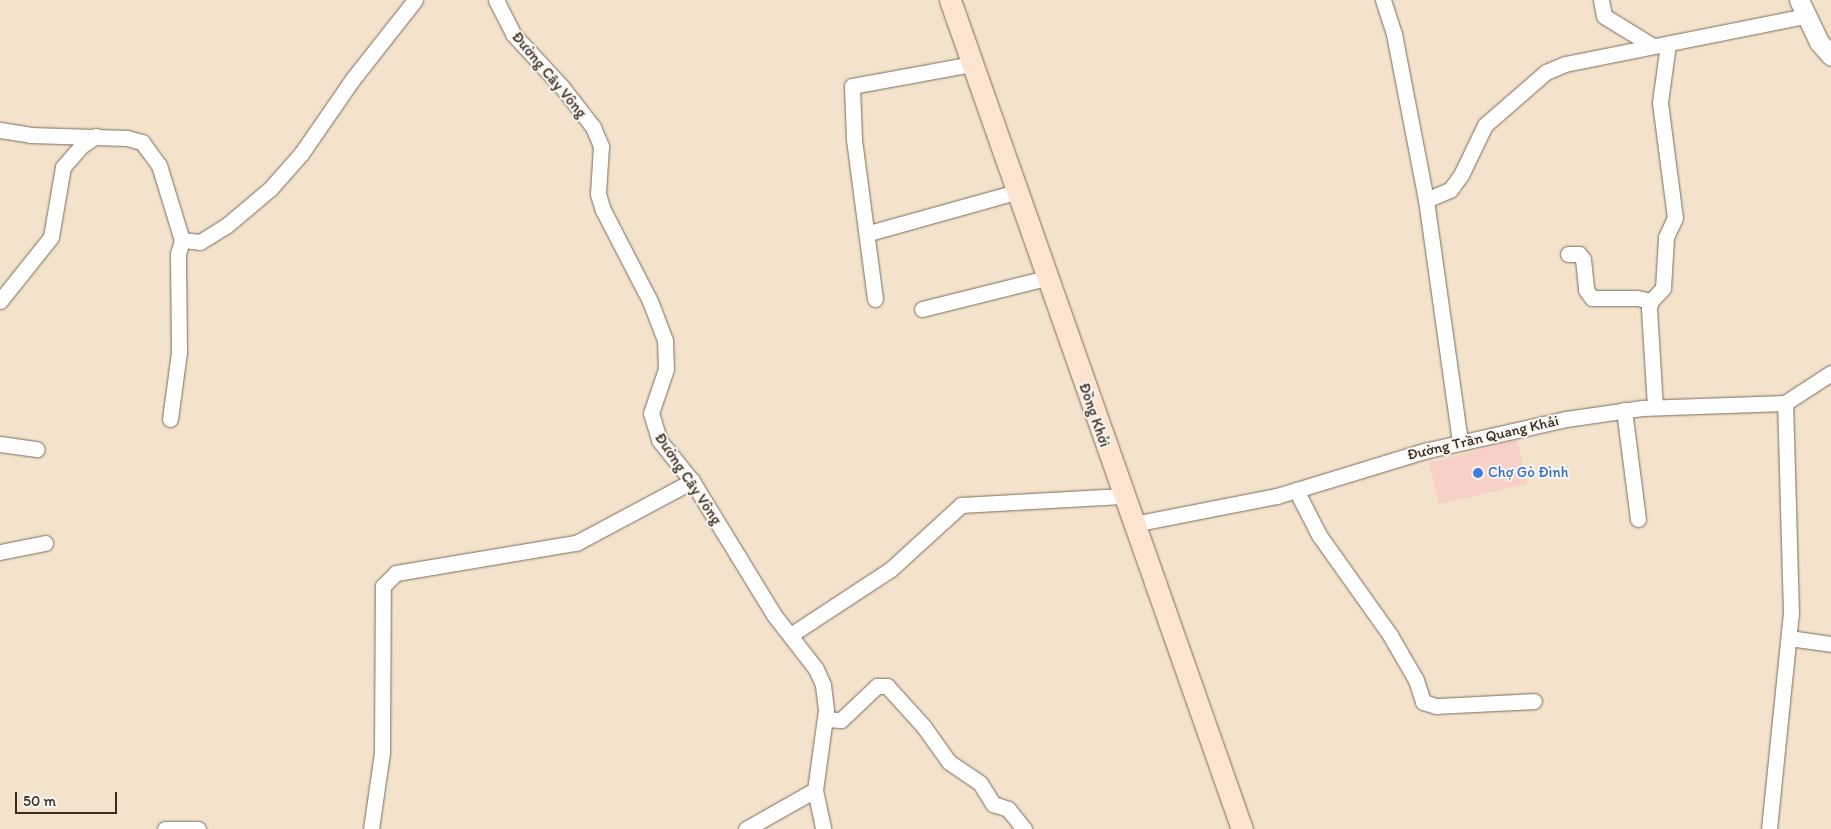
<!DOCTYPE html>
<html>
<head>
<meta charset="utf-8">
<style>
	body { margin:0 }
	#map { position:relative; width:1831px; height:829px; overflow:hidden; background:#f3e3cc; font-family:Itim,sans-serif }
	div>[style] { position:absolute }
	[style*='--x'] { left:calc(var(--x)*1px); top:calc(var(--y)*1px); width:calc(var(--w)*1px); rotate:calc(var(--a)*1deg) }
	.built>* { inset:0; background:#f7d1c7 }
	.roads { filter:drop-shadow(0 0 1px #7b6b5b) drop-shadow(0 0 1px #7b6b5b) }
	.minor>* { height:15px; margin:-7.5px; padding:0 7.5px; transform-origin:7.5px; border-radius:7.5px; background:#fff }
	.tertiary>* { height:19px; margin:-9.5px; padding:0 9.5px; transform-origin:9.5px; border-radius:9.5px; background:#fff }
	.secondary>* { height:21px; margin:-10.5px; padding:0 10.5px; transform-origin:10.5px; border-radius:10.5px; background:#fde4d0 }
	.dots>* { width:14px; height:14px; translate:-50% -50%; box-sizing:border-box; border:2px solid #f6f6f2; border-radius:50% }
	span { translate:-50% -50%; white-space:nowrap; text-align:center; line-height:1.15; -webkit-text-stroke:4px #f6f6f2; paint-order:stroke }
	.street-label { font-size:15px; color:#3b2a1e }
	.shop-label { font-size:15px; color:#366cbe }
	.left { translate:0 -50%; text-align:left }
	.scale { position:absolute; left:15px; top:792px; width:102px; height:22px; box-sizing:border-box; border:2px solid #3b2a1e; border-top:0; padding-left:6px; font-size:15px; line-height:18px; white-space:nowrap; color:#3b2a1e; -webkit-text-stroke:4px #f6f6f2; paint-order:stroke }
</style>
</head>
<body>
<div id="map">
	<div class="built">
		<div style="clip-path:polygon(1517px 440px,1527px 484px,1439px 504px,1429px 463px)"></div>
	</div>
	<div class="roads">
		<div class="minor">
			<div style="--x:496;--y:0;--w:38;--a:63"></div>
			<div style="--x:513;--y:34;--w:72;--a:47.2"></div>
			<div style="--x:562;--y:87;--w:51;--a:52.2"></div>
			<div style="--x:593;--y:127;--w:21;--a:67"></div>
			<div style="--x:601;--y:146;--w:48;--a:93.6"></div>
			<div style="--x:598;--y:194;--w:17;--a:73"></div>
			<div style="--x:603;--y:210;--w:102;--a:62.7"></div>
			<div style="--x:650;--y:301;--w:42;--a:69"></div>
			<div style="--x:665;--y:340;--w:29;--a:88"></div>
			<div style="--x:666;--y:369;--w:46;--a:108.8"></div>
			<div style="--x:651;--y:413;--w:28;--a:73"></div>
			<div style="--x:659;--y:440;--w:53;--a:51.2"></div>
			<div style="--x:692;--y:481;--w:157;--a:58.5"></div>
			<div style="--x:774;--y:615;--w:68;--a:52.1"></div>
			<div style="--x:816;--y:669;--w:17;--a:66"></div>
			<div style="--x:823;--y:685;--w:25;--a:83"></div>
			<div style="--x:826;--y:710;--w:81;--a:97.8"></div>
			<div style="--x:815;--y:790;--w:40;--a:78"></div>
			<div style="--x:1383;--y:0;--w:36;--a:72"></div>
			<div style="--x:1394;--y:34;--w:169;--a:79.1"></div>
			<div style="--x:1426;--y:200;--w:245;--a:82"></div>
			<div style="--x:1601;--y:0;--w:16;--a:79"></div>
			<div style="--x:1604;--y:16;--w:57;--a:31.5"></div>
			<div style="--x:0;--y:130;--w:30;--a:9"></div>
			<div style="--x:30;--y:135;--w:97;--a:1.8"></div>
			<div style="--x:127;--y:138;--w:16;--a:15"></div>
			<div style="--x:142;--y:142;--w:29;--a:54"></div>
			<div style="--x:159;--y:165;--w:78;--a:73"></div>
			<div style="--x:182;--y:240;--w:18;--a:6"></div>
			<div style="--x:200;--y:242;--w:31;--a:-32"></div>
			<div style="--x:226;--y:226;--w:57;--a:-40.1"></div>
			<div style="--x:270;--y:189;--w:47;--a:-48.5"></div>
			<div style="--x:301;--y:154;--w:90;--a:-55.4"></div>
			<div style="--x:352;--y:80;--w:102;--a:-51.8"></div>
			<div style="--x:1426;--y:200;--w:26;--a:-23"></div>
			<div style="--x:1450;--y:190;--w:19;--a:-54"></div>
			<div style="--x:1461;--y:175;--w:55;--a:-64.4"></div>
			<div style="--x:1485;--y:125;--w:81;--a:-41"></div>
			<div style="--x:1546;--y:72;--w:21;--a:-23"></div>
			<div style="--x:1565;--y:64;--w:245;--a:-11.3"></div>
			<div style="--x:869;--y:233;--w:153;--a:-15.6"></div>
			<div style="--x:1568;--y:254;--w:11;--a:0"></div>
			<div style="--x:1579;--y:254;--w:6;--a:51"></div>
			<div style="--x:1583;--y:259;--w:31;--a:84"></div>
			<div style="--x:1586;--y:290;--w:10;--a:53"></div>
			<div style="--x:1592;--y:298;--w:45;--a:0"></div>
			<div style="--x:1637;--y:298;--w:14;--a:12"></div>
			<div style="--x:875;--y:299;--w:161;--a:-97.5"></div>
			<div style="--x:854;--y:139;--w:53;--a:-92.2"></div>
			<div style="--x:852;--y:86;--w:122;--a:-10.4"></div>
			<div style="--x:0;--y:301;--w:82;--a:-51.4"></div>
			<div style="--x:51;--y:237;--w:71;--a:-80.3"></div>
			<div style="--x:63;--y:167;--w:28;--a:-49"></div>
			<div style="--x:81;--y:146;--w:18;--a:-34"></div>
			<div style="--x:922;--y:309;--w:128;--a:-14"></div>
			<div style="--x:1655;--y:407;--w:99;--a:-93.5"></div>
			<div style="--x:1649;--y:308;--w:7;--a:-74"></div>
			<div style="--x:1651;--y:301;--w:18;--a:-47"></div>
			<div style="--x:1663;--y:288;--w:51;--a:-86.6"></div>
			<div style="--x:1666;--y:237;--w:21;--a:-65"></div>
			<div style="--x:1675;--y:218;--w:117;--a:-97.4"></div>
			<div style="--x:1660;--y:102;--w:59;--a:-82.1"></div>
			<div style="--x:1624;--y:410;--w:110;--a:82.7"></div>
			<div style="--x:170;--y:419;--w:68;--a:-82.3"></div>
			<div style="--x:179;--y:352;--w:98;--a:-90.6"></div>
			<div style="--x:178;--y:254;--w:15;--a:-74"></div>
			<div style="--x:0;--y:444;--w:37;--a:8"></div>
			<div style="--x:1296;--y:490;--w:51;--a:62.9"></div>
			<div style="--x:1319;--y:535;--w:123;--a:54.6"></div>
			<div style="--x:1390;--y:635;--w:52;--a:60"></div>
			<div style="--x:1416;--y:680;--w:23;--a:72"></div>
			<div style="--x:1423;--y:702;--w:14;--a:17"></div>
			<div style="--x:1436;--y:706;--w:98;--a:-2.9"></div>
			<div style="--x:1134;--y:524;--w:146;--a:-11.1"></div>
			<div style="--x:1277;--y:496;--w:154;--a:-17"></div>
			<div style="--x:1424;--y:451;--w:146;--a:-12.7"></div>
			<div style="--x:1566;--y:419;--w:77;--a:-8.2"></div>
			<div style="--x:1642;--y:408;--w:143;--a:-2"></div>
			<div style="--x:1785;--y:403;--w:55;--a:-33.1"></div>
			<div style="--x:0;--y:552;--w:46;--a:-11.3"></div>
			<div style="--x:792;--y:634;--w:118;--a:-33.3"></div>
			<div style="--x:891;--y:569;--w:95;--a:-42.4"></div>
			<div style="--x:961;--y:505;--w:161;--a:-3.2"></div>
			<div style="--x:1789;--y:638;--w:42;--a:8.1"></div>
			<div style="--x:825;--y:719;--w:16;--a:4"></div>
			<div style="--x:841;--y:720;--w:50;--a:-43.4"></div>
			<div style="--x:877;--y:686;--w:10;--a:0"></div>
			<div style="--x:887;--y:686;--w:55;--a:47.9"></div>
			<div style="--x:924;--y:727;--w:43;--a:54.5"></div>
			<div style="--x:949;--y:762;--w:37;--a:34"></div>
			<div style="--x:980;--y:783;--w:25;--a:58"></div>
			<div style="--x:993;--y:804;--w:16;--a:18"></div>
			<div style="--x:1008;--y:809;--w:26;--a:51"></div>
			<div style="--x:165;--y:829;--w:33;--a:0"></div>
			<div style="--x:371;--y:829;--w:77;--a:-81.8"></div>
			<div style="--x:382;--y:753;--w:167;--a:-89.7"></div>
			<div style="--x:383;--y:586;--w:18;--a:-45"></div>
			<div style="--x:396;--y:573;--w:182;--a:-9.5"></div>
			<div style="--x:576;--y:543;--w:132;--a:-28.1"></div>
			<div style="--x:746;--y:829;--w:79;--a:-29.5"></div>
			<div style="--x:1769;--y:829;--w:216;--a:-84.2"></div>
			<div style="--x:1791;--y:614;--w:211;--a:-91.6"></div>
		</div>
		<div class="tertiary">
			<div style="--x:1799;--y:0;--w:47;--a:64.5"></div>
			<div style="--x:1819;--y:42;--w:18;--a:49"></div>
		</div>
		<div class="secondary">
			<div style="--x:950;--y:0;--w:879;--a:70.6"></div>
		</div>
	</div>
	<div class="dots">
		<div style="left:1478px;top:473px;background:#3f7fe0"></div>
	</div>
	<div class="street-label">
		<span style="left:549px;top:75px;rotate:50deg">Đường Cây Vông</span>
		<span style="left:1094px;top:415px;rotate:71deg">Đồng Khởi</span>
		<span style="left:1483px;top:438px;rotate:-13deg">Đường Trần Quang Khải</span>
		<span style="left:688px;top:479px;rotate:56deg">Đường Cây Vông</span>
	</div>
	<div class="shop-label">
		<span class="left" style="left:1488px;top:473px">Chợ Gò Đình</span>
	</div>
	<div class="scale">50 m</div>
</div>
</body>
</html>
